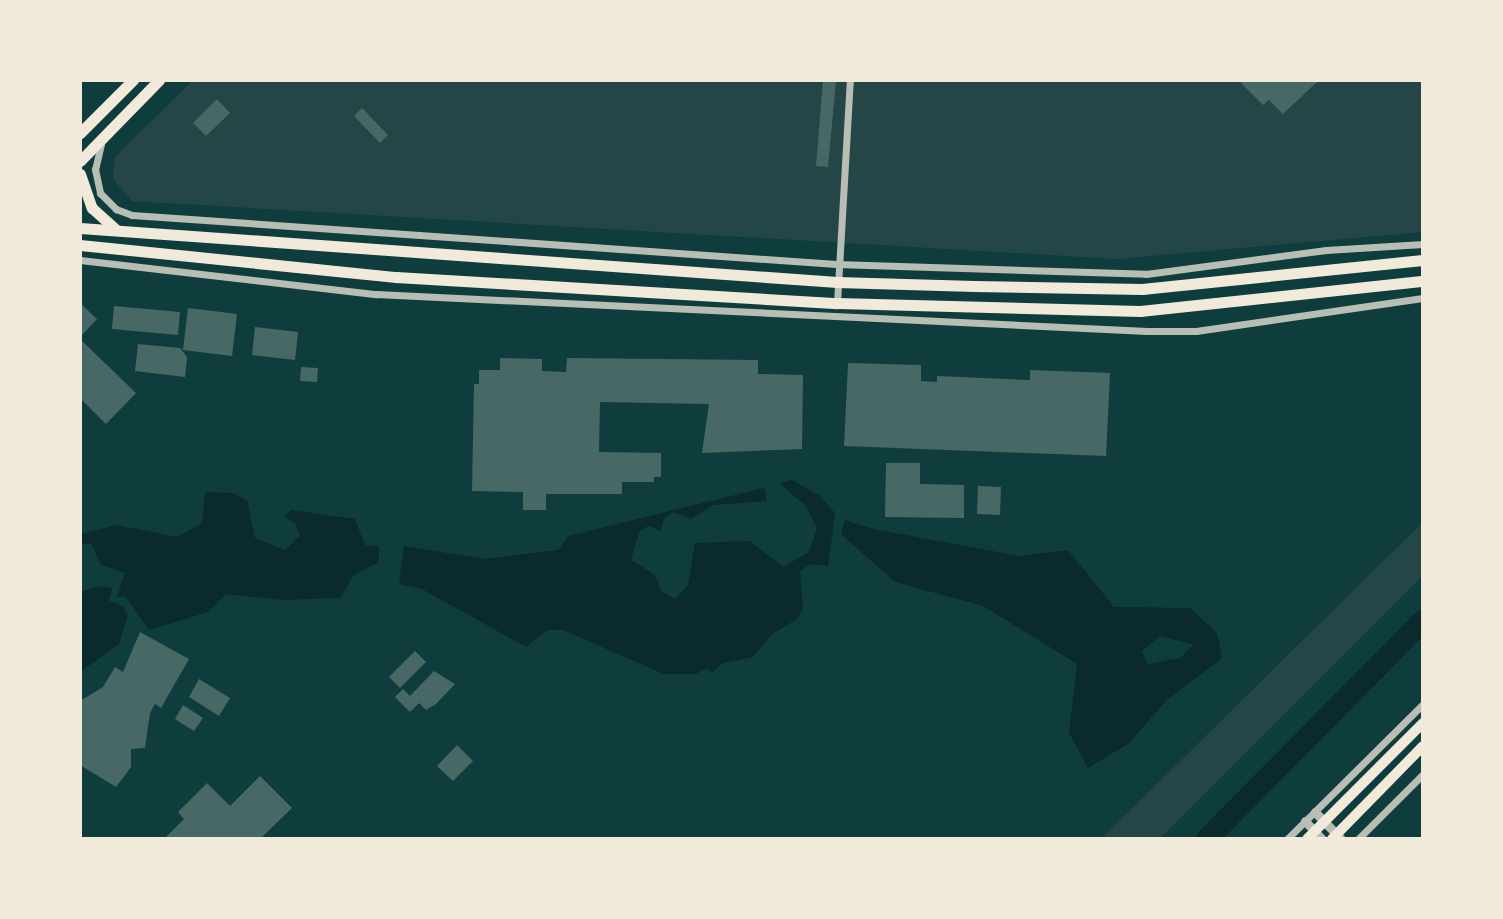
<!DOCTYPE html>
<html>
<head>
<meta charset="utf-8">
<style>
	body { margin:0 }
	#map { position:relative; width:1503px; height:919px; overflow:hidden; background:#0f3d3e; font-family:Commissioner,sans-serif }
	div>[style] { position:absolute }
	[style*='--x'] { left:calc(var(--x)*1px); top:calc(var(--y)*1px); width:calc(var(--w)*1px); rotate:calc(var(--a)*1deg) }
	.green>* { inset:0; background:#244646 }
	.water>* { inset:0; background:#0a2a2b }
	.river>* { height:22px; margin:-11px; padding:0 11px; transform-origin:11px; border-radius:11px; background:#0a2a2b }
	.building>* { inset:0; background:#486865 }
	.minor>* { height:7px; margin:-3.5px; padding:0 3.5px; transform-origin:3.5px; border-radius:3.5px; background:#b8beb3 }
	.tertiary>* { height:9px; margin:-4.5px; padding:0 4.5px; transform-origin:4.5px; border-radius:4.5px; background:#b8beb3 }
	.secondary>* { height:10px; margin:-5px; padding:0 5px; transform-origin:5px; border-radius:5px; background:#f1e9da }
	.primary>* { height:11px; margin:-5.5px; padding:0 5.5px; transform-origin:5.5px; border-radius:5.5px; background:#f1e9da }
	span { translate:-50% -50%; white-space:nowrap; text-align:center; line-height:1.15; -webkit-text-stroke:8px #f1e9da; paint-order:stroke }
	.frame { position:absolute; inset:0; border:82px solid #f1e9da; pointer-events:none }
</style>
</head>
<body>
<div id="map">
	<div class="green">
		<div style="clip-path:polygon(193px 80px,1423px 80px,1423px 232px,1117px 259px,132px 201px,113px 179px,115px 157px)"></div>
		<div style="clip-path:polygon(1423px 522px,1423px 575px,1159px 839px,1101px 839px)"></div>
	</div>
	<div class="water">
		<div style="clip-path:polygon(792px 480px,820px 496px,835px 513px,828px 566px,810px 564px,800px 572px,803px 608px,797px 619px,771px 635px,753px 657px,723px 663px,711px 673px,707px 668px,696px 674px,664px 674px,563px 630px,548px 630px,526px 647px,422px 589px,399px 584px,404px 546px,484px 559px,558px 550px,568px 536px,764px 488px,767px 501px,714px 505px,691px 519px,674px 512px,664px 519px,661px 531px,649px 526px,640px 530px,631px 560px,655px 575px,661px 591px,675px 599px,688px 585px,695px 543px,750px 541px,783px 567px,809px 552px,817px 528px,805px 505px,779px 483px)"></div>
		<div style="clip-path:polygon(205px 492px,232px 493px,247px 500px,255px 538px,285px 550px,300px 536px,296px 524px,284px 517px,291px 510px,355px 519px,365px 545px,379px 547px,379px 562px,354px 575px,340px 598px,281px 600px,226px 594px,208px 612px,149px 630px,126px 597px,117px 597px,125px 573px,101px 565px,91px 543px,80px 544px,80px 534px,117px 525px,178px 537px,202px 523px)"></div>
		<div style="clip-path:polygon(evenodd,845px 520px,873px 529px,1020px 556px,1068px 550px,1114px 607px,1190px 608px,1217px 633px,1222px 658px,1166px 701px,1128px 744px,1088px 768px,1069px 733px,1077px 664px,983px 606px,895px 582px,841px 534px,845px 520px,1160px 636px,1192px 644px,1193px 645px,1180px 658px,1147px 664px,1142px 651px,1160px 636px)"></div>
		<div style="clip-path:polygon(98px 586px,112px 588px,109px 601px,123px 606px,128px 616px,119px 644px,80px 672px,80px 592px)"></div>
	</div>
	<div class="river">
		<div style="--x:1207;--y:839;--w:307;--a:-45.3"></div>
	</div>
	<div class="building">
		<div style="clip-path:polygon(823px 80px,836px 81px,828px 167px,816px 166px)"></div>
		<div style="clip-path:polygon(1238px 80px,1319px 80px,1283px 114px,1269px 100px,1263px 105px)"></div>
		<div style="clip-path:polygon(217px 99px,230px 113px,206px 136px,193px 123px)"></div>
		<div style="clip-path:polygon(362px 108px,388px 135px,380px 143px,354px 116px)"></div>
		<div style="clip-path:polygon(82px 305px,97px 319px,80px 337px,80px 307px)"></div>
		<div style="clip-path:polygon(114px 306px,180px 312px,178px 335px,112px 329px)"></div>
		<div style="clip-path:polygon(188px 308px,237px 314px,232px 356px,183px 350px)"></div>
		<div style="clip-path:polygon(255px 327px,298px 332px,295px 360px,252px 355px)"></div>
		<div style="clip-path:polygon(80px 339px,136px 393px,106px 424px,80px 398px)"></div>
		<div style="clip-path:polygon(138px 344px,180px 348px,187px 357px,185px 377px,135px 371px)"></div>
		<div style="clip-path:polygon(500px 358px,542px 359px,542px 371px,566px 372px,567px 358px,758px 360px,758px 374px,803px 375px,802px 449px,702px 453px,709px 404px,600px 402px,599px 452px,661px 453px,661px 477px,654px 477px,654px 482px,622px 482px,622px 494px,546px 494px,546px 510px,523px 510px,523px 492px,472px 491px,474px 384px,479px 384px,479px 370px,500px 370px)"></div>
		<div style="clip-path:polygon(848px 363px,921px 365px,921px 381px,937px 382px,937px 376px,1030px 380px,1030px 370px,1110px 373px,1106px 456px,844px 446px)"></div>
		<div style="clip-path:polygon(301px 367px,318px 368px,317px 382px,300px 381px)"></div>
		<div style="clip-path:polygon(886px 463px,920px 463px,920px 484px,964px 485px,964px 518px,885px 517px)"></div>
		<div style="clip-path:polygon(978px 486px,1001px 487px,1000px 515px,977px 514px)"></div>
		<div style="clip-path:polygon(140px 632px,189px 659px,161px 708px,155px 704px,150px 713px,145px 748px,131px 749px,131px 767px,116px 787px,80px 765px,80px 701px,103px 687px,115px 667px,123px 672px)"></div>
		<div style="clip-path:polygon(415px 651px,426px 662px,400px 688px,389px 677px)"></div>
		<div style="clip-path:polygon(434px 671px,455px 684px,436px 704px,426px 710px,419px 703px,410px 712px,395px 697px,403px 689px,410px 696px)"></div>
		<div style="clip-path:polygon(199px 679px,230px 698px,219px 716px,189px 697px)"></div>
		<div style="clip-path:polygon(183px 705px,203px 718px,194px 731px,175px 719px)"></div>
		<div style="clip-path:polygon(457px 745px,473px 761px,453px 781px,437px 766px)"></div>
		<div style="clip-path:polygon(260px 776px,292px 808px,260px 839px,164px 839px,184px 819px,178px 812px,207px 783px,230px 806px)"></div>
	</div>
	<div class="minor">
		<div style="--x:101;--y:144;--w:26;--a:103"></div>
		<div style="--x:95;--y:169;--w:25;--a:78"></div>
		<div style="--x:100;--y:193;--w:23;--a:45"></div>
		<div style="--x:116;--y:209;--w:17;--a:21"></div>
		<div style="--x:132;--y:215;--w:706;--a:3.98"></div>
		<div style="--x:836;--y:264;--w:310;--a:1.8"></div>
		<div style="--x:1146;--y:274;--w:182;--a:-7.6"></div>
		<div style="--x:1326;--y:250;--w:97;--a:-3.5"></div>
		<div style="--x:80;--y:260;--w:298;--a:6.6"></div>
		<div style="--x:376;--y:294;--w:772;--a:2.75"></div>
		<div style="--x:1147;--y:331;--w:49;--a:0"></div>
		<div style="--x:1196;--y:331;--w:229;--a:-8.3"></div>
		<div style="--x:837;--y:303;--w:223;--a:-86.7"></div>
		<div style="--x:1287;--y:839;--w:192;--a:-44.8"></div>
		<div style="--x:1358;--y:839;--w:92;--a:-45"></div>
	</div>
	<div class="tertiary">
		<div style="--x:1315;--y:812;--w:37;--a:46"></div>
		<div style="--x:1305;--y:821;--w:25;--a:47"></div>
	</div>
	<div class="secondary">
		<div style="--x:1307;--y:839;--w:164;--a:-45"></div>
		<div style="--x:1332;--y:839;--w:130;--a:-45.6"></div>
	</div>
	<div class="primary">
		<div style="--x:80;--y:133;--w:75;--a:-45"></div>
		<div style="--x:80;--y:161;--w:113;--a:-45.7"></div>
		<div style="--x:80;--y:174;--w:36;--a:71"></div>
		<div style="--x:92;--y:208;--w:31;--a:42"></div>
		<div style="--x:80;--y:228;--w:759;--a:4.08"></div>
		<div style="--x:837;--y:282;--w:137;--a:1.7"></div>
		<div style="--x:974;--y:286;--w:168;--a:1"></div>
		<div style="--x:1142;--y:289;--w:282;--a:-5.9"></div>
		<div style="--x:80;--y:245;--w:318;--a:5.8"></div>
		<div style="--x:396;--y:277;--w:442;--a:3.4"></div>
		<div style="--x:837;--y:303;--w:303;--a:1.5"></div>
		<div style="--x:1140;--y:311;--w:285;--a:-6.1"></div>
	</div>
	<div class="frame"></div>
</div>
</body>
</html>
